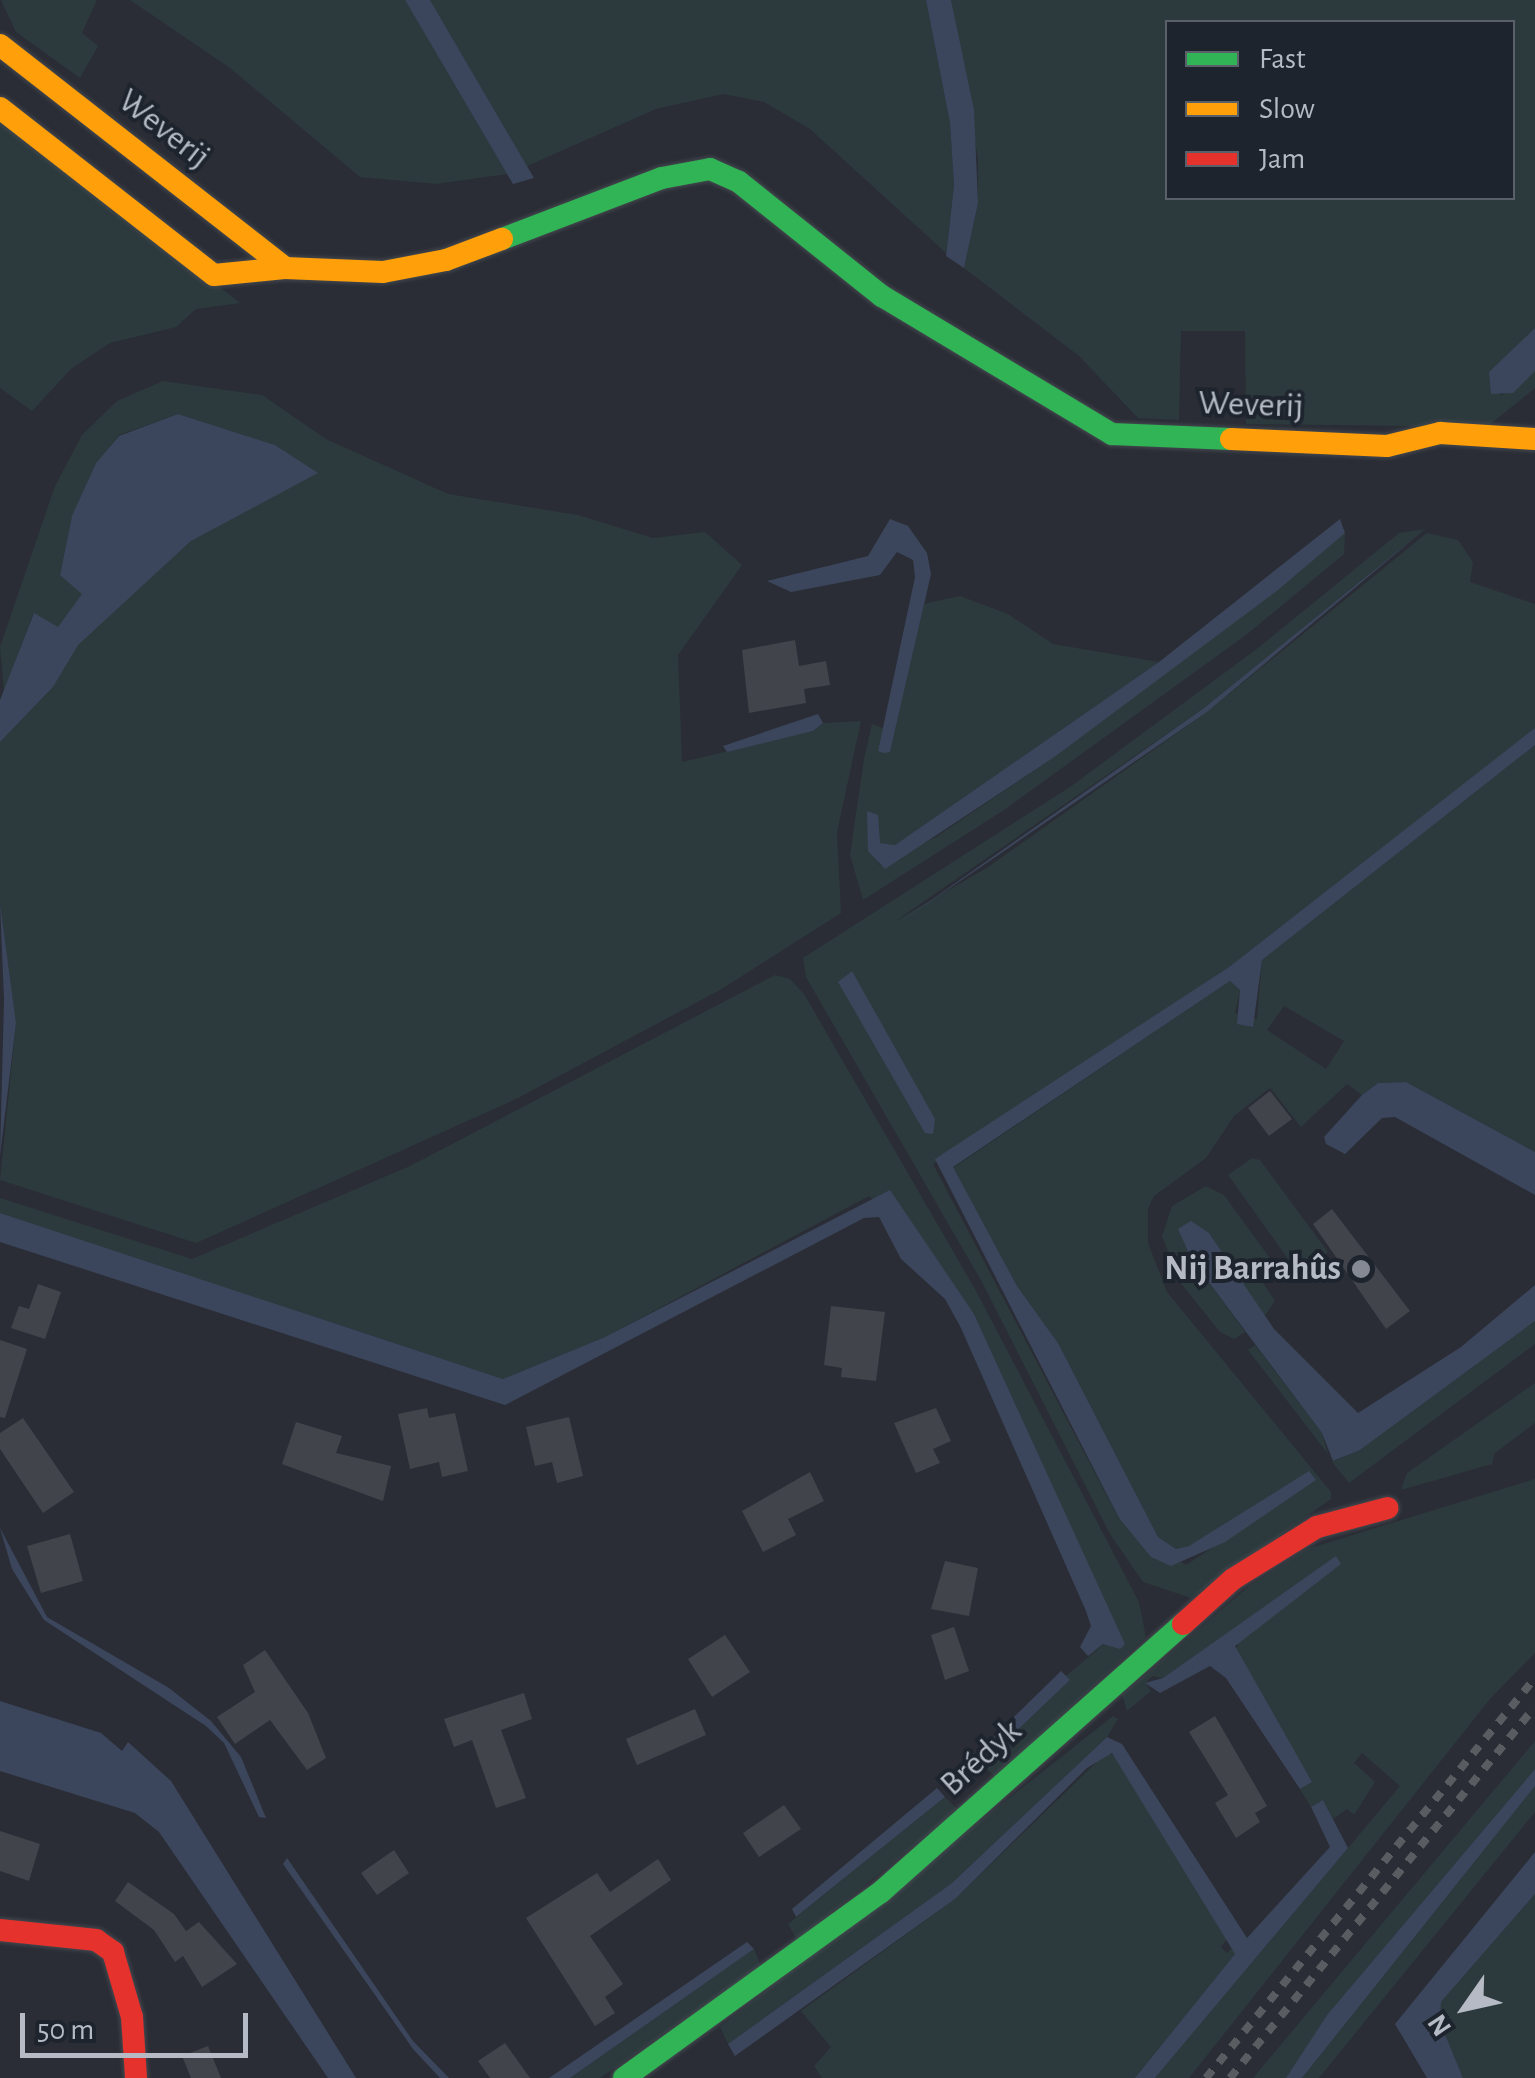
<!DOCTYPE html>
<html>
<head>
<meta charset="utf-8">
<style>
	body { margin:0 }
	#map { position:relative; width:1535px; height:2078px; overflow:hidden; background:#2a2d35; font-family:"Alegreya Sans",sans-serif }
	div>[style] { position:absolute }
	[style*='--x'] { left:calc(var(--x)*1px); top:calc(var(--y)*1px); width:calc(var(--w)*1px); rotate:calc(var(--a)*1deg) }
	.green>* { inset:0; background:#2c3a3d }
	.water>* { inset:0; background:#3b465c }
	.building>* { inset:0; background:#41444a }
	.roads { filter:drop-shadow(0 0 2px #44484f) drop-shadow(0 0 2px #44484f) }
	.fast>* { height:22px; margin:-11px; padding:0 11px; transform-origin:11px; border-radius:11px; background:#30b455 }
	.slow>* { height:22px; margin:-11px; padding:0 11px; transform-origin:11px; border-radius:11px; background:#ff9f0a }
	.jam>* { height:22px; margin:-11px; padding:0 11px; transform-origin:11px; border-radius:11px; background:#e5322d }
	.rail>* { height:8px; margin-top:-4px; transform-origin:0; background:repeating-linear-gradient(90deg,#595c60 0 10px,transparent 0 20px) }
	.dots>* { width:28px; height:28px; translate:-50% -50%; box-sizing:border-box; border:5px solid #1e242e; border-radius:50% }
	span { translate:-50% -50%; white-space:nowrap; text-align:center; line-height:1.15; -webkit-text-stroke:8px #1e242e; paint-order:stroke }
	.street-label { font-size:35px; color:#b5bac5 }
	.poi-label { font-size:35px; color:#b5bac5; font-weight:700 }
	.right { translate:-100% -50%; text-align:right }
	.legend { position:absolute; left:1165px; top:20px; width:350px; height:180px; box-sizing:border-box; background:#1e242e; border:2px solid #5a606a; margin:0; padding:12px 18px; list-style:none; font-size:30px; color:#b5bac5 }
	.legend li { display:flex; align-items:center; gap:20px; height:50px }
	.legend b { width:50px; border:2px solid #5a606a }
	.north { position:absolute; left:1415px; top:1958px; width:100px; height:100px; -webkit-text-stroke:8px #1e242e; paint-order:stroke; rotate:236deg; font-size:28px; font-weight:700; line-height:40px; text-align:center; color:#b5bac5 }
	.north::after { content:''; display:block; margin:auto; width:35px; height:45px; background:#b5bac5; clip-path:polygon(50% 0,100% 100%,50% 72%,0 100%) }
	.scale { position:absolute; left:20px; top:2013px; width:228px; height:45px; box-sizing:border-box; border:5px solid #b5bac5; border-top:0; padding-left:12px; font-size:30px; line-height:35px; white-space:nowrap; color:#b5bac5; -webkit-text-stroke:8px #1e242e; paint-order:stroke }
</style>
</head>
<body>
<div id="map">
	<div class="green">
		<div style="clip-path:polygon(1px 0,97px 0,82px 33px,98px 46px,80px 78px,16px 32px)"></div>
		<div style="clip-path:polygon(130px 0,405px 0,507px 174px,436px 184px,360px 177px,230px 68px)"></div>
		<div style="clip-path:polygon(430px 0,926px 0,950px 123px,954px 185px,946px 253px,810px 129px,764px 102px,723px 94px,656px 109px,527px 166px)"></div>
		<div style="clip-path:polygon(evenodd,951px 0,1535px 0,1535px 328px,1489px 372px,1501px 396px,1535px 371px,1535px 388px,1487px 427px,1246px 424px,1245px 331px,1181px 331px,1179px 420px,1138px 418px,1079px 356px,964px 268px,978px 203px,978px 159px,951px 0,1168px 22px,1512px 22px,1512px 198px,1168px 198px,1168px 22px)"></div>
		<div style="clip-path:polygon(0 122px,22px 133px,240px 303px,196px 309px,176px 327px,110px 343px,71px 369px,32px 411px,0 388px)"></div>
		<div style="clip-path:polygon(163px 381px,262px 395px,326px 439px,448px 494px,578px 515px,653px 538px,705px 532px,742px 565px,678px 655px,682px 762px,813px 731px,823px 723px,861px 721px,837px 832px,841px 913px,720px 990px,516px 1099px,196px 1243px,0 1180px,16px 1023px,0 903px,0 742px,53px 687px,77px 645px,191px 541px,317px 473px,275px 445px,178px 414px,119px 435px,96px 463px,72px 517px,60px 574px,83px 594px,58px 628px,33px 614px,4px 691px,0 647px,55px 486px,82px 435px,117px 401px)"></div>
		<div style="clip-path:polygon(evenodd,1425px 529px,1204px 708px,894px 922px,988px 867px,1207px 712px,1427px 533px,1458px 540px,1473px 562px,1470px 582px,1535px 604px,1535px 729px,1229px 967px,933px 1164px,1119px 1519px,1186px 1565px,1316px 1480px,1189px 1546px,1176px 1549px,1158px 1537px,1058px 1343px,1017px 1286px,953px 1168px,1230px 981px,1240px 990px,1235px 1013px,1257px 1019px,1262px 960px,1535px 745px,1535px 1152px,1406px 1082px,1378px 1083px,1362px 1095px,1347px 1084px,1301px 1127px,1270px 1088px,1234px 1116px,1206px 1158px,1154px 1196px,1148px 1209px,1148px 1243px,1167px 1292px,1331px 1492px,1331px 1499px,1191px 1598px,1143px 1582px,1110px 1534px,983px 1284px,806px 977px,803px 958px,1070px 787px,1258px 648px,1399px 533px,1425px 529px,1284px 1006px,1344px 1041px,1326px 1069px,1267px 1030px,1284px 1006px)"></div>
		<div style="clip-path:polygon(1345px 533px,1344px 554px,1246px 635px,1004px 810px,863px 900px,850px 855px,864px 759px,872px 724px,883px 728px,878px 751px,890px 752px,924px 604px,960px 596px,1008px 614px,1053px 644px,1159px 662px,895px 845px,880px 843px,867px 811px,879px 865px,936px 837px,1053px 758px)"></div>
		<div style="clip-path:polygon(775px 975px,790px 979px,804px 994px,975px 1289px,1139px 1602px,1146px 1637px,995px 1777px,982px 1764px,1070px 1680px,1066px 1676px,1104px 1644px,1124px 1643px,974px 1314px,929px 1250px,869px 1196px,605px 1337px,503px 1379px,0 1213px,0 1198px,192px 1259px,410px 1166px)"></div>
		<div style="clip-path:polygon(1252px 1158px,1260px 1160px,1328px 1252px,1298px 1273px,1228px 1175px)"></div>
		<div style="clip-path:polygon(1206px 1186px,1224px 1195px,1272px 1261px,1259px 1277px,1275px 1301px,1264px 1317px,1209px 1233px,1192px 1260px,1245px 1332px,1234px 1339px,1220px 1332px,1180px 1282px,1162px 1236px,1172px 1206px)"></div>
		<div style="clip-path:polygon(1535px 1321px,1535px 1344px,1349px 1483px,1332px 1462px,1360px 1450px)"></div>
		<div style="clip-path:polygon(1255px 1345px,1322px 1433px,1328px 1454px,1248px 1350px)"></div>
		<div style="clip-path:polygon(1535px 1383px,1535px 1423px,1495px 1453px,1492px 1464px,1401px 1490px,1407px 1473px)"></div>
		<div style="clip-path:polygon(1535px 1479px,1535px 1653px,1490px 1699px,1189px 2078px,1155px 2078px,1400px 1786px,1362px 1753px,1354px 1763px,1375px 1782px,1354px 1815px,1347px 1809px,1333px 1819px,1323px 1800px,1311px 1807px,1300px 1789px,1312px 1782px,1236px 1653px,1238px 1642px,1340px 1564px,1336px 1557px,1163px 1678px,1153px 1676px,1145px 1683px,1151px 1691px,1127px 1711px,1122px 1695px,1248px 1587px,1307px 1549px)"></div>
		<div style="clip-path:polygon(1113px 1716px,1118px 1719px,1107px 1737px,952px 1883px,728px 2044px,720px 2027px)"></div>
		<div style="clip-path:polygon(1535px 1741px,1535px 1769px,1327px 2015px,1286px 2078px,1253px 2078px)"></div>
		<div style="clip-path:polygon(1106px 1753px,1117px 1756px,1228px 1938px,1221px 1947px,1227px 1953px,1233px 1947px,1235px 1954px,1135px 2078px,822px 2078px,814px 2066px,831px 2047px,801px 2011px,955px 1899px)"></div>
		<div style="clip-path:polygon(1535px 1786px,1535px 1812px,1319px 2078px,1302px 2078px)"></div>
		<div style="clip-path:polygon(945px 1797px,958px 1810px,797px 1940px,788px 1924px)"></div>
		<div style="clip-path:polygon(1535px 1894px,1535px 2078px,1463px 2078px,1440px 2022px,1441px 2002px)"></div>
		<div style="clip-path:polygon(754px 1949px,761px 1966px,600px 2078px,570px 2078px)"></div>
	</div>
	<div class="water">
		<div style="clip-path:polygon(405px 0,430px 0,534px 178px,513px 184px)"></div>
		<div style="clip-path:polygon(926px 0,951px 0,974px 110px,978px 203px,964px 268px,946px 256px,954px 185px,950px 123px)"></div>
		<div style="clip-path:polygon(1535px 328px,1535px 371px,1513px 393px,1491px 394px,1489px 372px)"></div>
		<div style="clip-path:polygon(178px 414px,275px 445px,318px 473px,191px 541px,78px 645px,53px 687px,0 742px,0 700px,34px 613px,58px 627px,82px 594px,60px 575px,72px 516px,96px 463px,119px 436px)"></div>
		<div style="clip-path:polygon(890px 519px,908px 526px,927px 553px,931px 574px,890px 752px,884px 753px,878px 751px,915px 577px,913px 560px,897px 552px,880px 575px,791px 592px,767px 581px,868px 556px)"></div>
		<div style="clip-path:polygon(1340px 519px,1345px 533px,1278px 590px,1053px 758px,885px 869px,868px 851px,867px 811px,878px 815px,880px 843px,895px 845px,1159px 662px)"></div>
		<div style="clip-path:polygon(1425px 529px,1207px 712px,896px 925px,1204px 708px)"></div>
		<div style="clip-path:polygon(818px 714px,823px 723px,813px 731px,727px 752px,723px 746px)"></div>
		<div style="clip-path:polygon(1535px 728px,1535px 745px,1262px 960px,1253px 1027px,1237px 1024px,1240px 990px,1230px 981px,953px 1167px,1017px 1286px,1058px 1343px,1158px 1537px,1176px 1549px,1189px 1546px,1309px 1471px,1316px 1480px,1225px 1542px,1171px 1566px,1151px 1557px,1119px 1518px,935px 1159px,1229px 967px)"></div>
		<div style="clip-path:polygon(0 903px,16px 1023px,0 1156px,4px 1000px)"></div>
		<div style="clip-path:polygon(852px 971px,935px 1119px,933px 1134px,925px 1133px,838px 982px)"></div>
		<div style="clip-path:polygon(1406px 1082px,1535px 1152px,1535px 1195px,1395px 1117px,1382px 1118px,1345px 1154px,1326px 1144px,1324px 1137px,1362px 1095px,1378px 1083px)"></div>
		<div style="clip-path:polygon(890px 1190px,974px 1314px,1125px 1644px,1120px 1649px,1103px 1644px,1088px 1656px,1080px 1647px,1091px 1626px,1086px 1611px,961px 1328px,945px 1299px,901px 1259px,879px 1217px,864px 1218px,505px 1405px,0 1242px,0 1213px,503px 1379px,605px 1337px)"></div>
		<div style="clip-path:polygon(1191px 1221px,1209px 1233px,1274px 1329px,1358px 1413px,1461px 1347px,1535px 1285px,1535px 1321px,1360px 1450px,1333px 1461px,1322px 1433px,1192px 1260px,1178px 1229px)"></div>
		<div style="clip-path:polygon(0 1528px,47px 1617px,169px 1688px,211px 1721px,241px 1757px,266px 1818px,259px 1817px,224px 1743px,206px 1726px,44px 1620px,12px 1569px)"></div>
		<div style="clip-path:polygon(1336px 1556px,1341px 1564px,1235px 1646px,1312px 1782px,1300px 1789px,1226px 1678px,1210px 1666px,1160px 1693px,1145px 1683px,1163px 1678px)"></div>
		<div style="clip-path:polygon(1061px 1671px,1070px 1680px,982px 1764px,974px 1756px)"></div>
		<div style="clip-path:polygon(0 1701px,101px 1733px,122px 1751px,128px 1742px,171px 1781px,356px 2078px,328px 2078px,159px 1832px,135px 1813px,0 1771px)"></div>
		<div style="clip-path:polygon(1107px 1737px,1122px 1744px,1247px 1938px,1330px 1847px,1311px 1807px,1323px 1800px,1348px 1848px,1155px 2078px,1135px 2078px,1235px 1954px,1112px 1753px,1087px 1768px,955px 1899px,735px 2056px,728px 2044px,952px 1883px)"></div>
		<div style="clip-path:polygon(1535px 1769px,1535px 1786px,1302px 2078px,1286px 2078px,1327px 2015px)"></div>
		<div style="clip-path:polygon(937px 1788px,945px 1797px,796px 1917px,792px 1909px)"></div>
		<div style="clip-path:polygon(1535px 1852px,1535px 1894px,1441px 2002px,1440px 2022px,1463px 2078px,1427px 2078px,1395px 2024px)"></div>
		<div style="clip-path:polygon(287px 1858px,413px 2041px,449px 2078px,440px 2078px,413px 2049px,283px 1864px)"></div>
		<div style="clip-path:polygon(747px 1942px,754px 1949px,570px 2078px,549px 2078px)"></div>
	</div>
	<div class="building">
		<div style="clip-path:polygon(795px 640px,799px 666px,826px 661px,830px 685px,804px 689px,806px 703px,749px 713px,742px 650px)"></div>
		<div style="clip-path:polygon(1270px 1091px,1292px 1119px,1269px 1136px,1248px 1108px)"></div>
		<div style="clip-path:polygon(1332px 1209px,1410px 1311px,1386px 1329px,1313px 1224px)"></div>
		<div style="clip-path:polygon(38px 1284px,61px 1292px,45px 1339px,11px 1328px,19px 1306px,29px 1309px)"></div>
		<div style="clip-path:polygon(831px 1306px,885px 1312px,876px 1381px,841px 1377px,842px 1368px,824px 1365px)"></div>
		<div style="clip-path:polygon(0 1340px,27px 1349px,5px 1418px,0 1417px)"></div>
		<div style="clip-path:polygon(427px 1408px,429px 1418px,455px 1413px,468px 1471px,442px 1477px,439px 1462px,410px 1469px,398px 1414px)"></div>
		<div style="clip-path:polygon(936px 1408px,951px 1441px,933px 1449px,940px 1463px,916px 1473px,894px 1423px)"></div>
		<div style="clip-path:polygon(569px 1417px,583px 1476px,557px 1483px,552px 1462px,535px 1466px,526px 1427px)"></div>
		<div style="clip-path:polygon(23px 1418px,74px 1492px,43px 1513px,0 1449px,0 1433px)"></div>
		<div style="clip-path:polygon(296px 1422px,342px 1436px,336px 1453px,391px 1466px,383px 1501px,282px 1464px)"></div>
		<div style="clip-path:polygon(810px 1472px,824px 1501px,788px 1519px,796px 1535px,763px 1552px,742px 1511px)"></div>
		<div style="clip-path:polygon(70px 1534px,83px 1581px,41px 1593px,27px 1546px)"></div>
		<div style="clip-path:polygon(945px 1561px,978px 1568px,969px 1616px,931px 1609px)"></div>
		<div style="clip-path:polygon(954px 1627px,969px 1671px,945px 1680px,931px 1635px)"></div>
		<div style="clip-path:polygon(725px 1635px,750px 1672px,712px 1697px,688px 1659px)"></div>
		<div style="clip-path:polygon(265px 1650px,308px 1713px,326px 1758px,307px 1770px,270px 1720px,235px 1744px,217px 1717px,255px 1692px,243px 1665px)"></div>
		<div style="clip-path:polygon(524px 1693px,532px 1719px,501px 1730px,526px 1798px,496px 1808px,472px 1740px,454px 1747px,444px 1719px)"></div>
		<div style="clip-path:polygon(695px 1709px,706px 1735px,637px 1765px,626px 1739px)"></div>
		<div style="clip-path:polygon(1215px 1716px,1267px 1806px,1255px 1813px,1260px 1822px,1236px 1838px,1215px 1803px,1228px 1795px,1189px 1732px)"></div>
		<div style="clip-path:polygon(784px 1805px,801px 1829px,759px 1857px,743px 1833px)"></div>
		<div style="clip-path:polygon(0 1831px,40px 1844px,29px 1881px,0 1871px)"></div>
		<div style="clip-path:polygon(394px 1850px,409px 1873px,377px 1895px,361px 1873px)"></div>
		<div style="clip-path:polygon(658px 1859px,671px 1880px,590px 1936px,623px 1984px,605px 1997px,615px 2013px,595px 2026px,526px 1918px,597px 1873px,610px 1892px)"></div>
		<div style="clip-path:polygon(128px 1882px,174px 1914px,186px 1931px,199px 1922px,237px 1964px,202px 1987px,183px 1956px,175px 1962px,154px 1930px,115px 1901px)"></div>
		<div style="clip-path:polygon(505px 2043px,530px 2078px,490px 2078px,478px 2061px)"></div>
		<div style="clip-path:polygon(208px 2046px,221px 2078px,191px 2078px,182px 2056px)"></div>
	</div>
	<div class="roads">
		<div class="fast">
			<div style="--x:502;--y:239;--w:171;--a:-20.9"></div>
			<div style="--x:662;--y:178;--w:49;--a:-10.6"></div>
			<div style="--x:710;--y:169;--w:32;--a:24"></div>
			<div style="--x:739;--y:182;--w:183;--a:38.6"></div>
			<div style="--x:882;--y:296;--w:268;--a:31"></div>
			<div style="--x:1112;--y:434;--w:119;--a:2.4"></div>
			<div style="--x:624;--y:2078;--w:317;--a:-35.9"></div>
			<div style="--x:881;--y:1892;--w:404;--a:-41.6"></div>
		</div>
		<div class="slow">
			<div style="--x:0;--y:45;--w:362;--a:38"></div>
			<div style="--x:0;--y:108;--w:271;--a:38"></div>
			<div style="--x:214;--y:275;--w:71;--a:-5.6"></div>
			<div style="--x:285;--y:268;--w:98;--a:2.3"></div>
			<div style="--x:383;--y:272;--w:64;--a:-10.8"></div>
			<div style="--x:446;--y:260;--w:60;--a:-20.6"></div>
			<div style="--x:1231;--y:439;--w:156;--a:2.6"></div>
			<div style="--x:1387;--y:446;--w:55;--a:-13.8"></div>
			<div style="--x:1440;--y:433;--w:95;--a:3.6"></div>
		</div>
		<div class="jam">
			<div style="--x:1183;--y:1624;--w:67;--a:-42"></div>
			<div style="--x:1233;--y:1579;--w:99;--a:-31.8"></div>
			<div style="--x:1317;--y:1527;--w:73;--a:-15"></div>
			<div style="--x:0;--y:1930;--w:97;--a:5.9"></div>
			<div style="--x:96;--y:1940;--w:21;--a:35"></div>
			<div style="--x:113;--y:1952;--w:68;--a:73.7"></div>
			<div style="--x:132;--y:2017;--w:61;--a:86.2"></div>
		</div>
	</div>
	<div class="rail">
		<div style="--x:1206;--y:2078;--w:518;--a:-50.56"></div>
		<div style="--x:1230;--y:2078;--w:480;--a:-50.6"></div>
	</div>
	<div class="dots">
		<div style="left:1361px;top:1269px;background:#848993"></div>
	</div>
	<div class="street-label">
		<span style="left:164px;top:129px;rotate:38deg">Weverij</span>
		<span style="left:1251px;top:405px;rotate:2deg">Weverij</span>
		<span style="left:981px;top:1758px;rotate:-42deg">Brédyk</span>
	</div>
	<div class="poi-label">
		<span class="right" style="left:1341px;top:1269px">Nij Barrahûs</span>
	</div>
	<ul class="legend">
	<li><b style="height:12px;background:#30b455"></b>Fast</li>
	<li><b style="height:12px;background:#ff9f0a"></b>Slow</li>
	<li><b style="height:12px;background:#e5322d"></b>Jam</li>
	</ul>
	<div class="north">N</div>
	<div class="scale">50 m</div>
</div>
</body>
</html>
